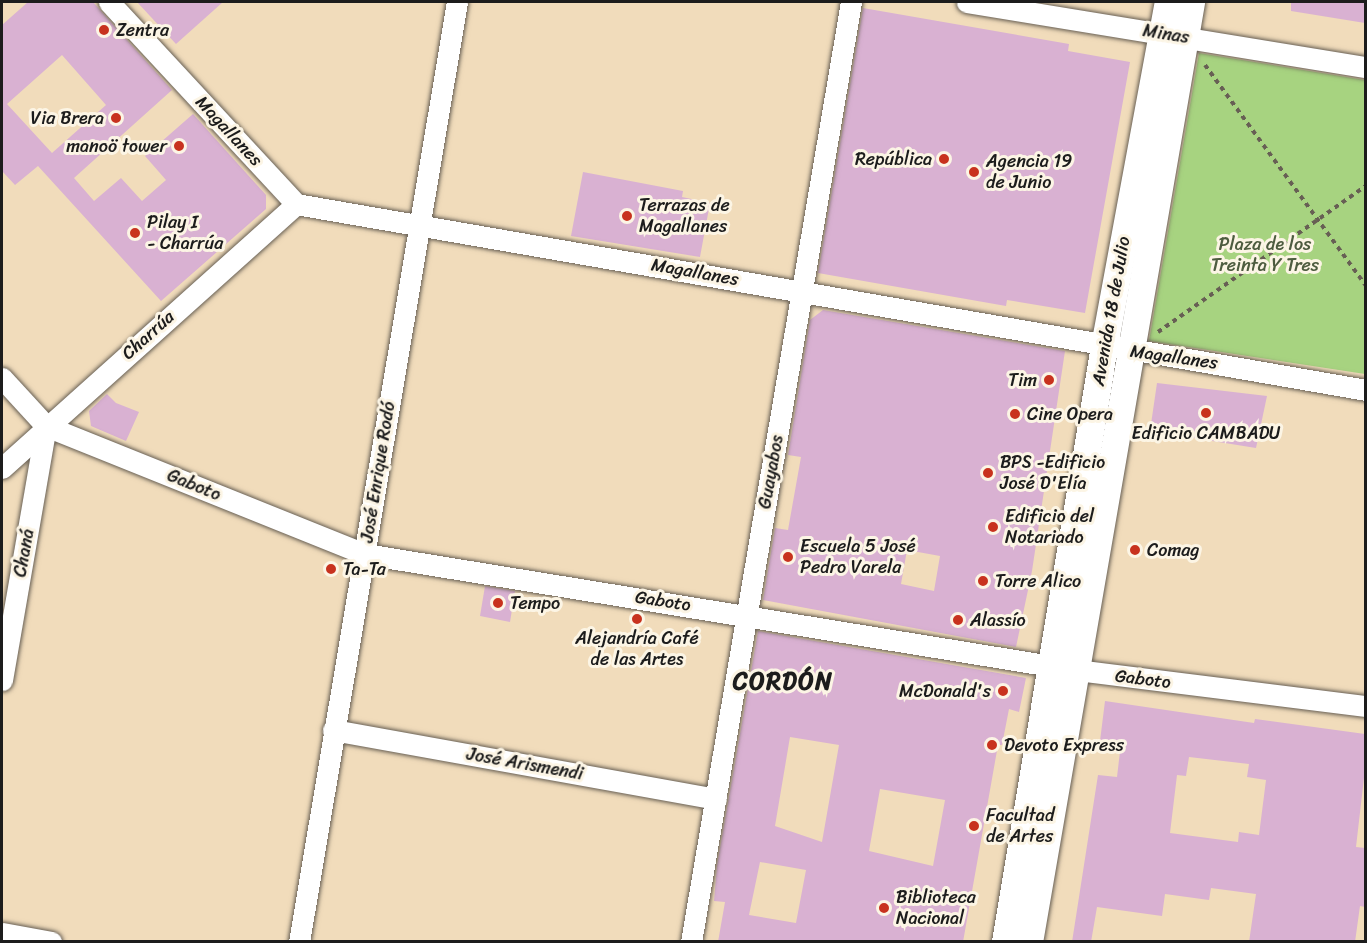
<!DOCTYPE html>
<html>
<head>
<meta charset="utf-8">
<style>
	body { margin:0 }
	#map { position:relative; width:1367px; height:943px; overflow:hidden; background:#f1dcbb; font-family:Sriracha,sans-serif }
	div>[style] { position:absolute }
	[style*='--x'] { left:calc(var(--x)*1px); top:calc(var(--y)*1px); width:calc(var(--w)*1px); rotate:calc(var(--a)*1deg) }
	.green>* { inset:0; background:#a7d380 }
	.building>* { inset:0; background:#d9b1d2 }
	.path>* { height:4px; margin-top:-2px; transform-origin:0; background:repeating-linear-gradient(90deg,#675f54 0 4.5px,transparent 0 9px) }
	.roads { filter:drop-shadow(0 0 2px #675f54) drop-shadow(0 0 2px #675f54) }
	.minor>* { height:21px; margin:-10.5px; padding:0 10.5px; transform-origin:10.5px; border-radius:10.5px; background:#fff }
	.major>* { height:27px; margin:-13.5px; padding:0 13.5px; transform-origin:13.5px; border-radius:13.5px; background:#fff }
	.dots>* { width:16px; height:16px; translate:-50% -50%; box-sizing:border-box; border:3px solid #fcf5e5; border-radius:50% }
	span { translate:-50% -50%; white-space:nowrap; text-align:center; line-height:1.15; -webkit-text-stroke:6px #fcf5e5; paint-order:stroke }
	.poi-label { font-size:18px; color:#1c1c1c }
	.left { translate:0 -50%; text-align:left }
	.right { translate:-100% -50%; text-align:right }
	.street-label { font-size:18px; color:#1c1c1c }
	.park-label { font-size:18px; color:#4d5c3f }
	.district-label { font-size:24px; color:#1c1c1c; font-weight:700; letter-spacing:1.5px }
	.frame { position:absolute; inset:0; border:3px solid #1c1c1c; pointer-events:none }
</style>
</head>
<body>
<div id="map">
	<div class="green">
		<div style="clip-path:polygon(1199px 53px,1365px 80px,1365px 374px,1149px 341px)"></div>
	</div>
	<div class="building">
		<div style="clip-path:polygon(evenodd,28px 2px,93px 2px,172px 90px,74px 178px,94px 201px,121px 178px,142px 201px,166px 180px,145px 156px,193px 114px,266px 195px,266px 209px,161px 301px,38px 166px,15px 185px,2px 171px,2px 25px,28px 2px,62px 55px,106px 105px,52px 153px,7px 104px,62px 55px)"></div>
		<div style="clip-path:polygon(137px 2px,223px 2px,176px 44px)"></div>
		<div style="clip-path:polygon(1291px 2px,1365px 2px,1365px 23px,1291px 11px)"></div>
		<div style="clip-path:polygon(863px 8px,1069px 44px,1068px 51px,1130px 62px,1085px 313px,1007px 300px,1006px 306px,818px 273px)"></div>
		<div style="clip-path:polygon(583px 172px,683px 191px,682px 197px,710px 203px,700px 257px,571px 236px)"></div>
		<div style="clip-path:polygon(evenodd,823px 310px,1065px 351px,1032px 571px,1016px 647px,763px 600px,775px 528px,788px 530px,801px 457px,788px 455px,810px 320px,823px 310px,907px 550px,940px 556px,934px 591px,901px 584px,907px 550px)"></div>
		<div style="clip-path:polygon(1157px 383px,1267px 396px,1256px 448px,1150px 431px)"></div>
		<div style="clip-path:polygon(107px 394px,116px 403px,139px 412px,126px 441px,91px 426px,89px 411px)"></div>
		<div style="clip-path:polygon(485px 586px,515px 591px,510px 622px,480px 616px)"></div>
		<div style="clip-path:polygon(evenodd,758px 631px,1026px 678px,1019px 712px,1009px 709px,1002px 745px,998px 745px,963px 942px,718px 942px,725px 902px,714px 901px,717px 865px,758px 631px,790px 737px,839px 745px,822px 842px,775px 826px,790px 737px,758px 631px,880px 789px,945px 800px,933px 866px,869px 851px,880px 789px,758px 631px,760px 862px,806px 870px,796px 923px,749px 915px,760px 862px)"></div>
		<div style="clip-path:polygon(evenodd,1105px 701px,1254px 723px,1255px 719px,1365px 734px,1365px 769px,1356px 847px,1365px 848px,1365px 907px,1360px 906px,1355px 942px,1249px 942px,1256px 894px,1211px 888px,1209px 900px,1165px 894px,1162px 916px,1097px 907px,1091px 942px,1072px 942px,1098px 775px,1117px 777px,1121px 743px,1100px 741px,1105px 701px,1189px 757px,1249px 764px,1247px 777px,1266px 780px,1259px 835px,1239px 832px,1238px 842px,1170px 833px,1177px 775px,1186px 776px,1189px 757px)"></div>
	</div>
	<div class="path">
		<div style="--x:1205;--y:65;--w:273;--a:53.9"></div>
		<div style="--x:1158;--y:332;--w:254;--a:-35.1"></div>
	</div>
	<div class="roads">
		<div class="minor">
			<div style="--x:109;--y:2;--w:275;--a:47.2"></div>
			<div style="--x:296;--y:204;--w:1086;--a:9.86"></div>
			<div style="--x:967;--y:2;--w:404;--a:9.3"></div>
			<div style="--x:2;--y:378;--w:65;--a:47.5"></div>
			<div style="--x:46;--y:426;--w:344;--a:21.9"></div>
			<div style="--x:365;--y:554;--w:720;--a:9.27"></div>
			<div style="--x:1076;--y:670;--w:292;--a:7.1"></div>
			<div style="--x:2;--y:468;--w:395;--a:-41.9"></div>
			<div style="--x:2;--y:680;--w:258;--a:-80.2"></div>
			<div style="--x:333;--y:730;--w:389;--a:10.2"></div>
			<div style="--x:2;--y:933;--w:50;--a:10.4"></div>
			<div style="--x:299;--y:942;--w:953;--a:-80.46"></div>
			<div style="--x:691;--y:942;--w:954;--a:-80.34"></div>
		</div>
		<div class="major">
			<div style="--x:1005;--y:942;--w:604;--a:-80.57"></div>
			<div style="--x:1104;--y:346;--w:350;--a:-79.5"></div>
			<div style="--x:1029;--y:942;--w:954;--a:-80.22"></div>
		</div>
	</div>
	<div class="dots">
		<div style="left:104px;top:30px;background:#c8321e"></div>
		<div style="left:116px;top:118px;background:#c8321e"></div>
		<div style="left:179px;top:146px;background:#c8321e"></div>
		<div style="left:944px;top:159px;background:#c8321e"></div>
		<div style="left:974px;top:172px;background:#c8321e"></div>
		<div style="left:627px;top:216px;background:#c8321e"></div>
		<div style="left:135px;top:233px;background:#c8321e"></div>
		<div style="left:1049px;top:380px;background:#c8321e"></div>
		<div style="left:1206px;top:413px;background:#c8321e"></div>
		<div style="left:1015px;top:414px;background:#c8321e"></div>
		<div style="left:988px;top:473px;background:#c8321e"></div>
		<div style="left:993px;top:527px;background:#c8321e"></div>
		<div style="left:1135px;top:550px;background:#c8321e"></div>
		<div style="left:788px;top:557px;background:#c8321e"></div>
		<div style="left:331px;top:569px;background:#c8321e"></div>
		<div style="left:983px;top:581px;background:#c8321e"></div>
		<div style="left:498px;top:603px;background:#c8321e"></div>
		<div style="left:637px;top:619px;background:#c8321e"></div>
		<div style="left:958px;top:620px;background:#c8321e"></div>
		<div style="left:1003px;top:691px;background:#c8321e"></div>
		<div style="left:992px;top:745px;background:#c8321e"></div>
		<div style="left:974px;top:826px;background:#c8321e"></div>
		<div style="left:884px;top:908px;background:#c8321e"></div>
	</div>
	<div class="poi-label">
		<span class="left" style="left:116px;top:30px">Zentra</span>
		<span class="right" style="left:104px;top:118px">Via Brera</span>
		<span class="right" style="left:167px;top:146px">manoö tower</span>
		<span class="right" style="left:932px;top:159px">República</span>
		<span class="left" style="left:986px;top:172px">Agencia 19<br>de Junio</span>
		<span class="left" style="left:639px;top:216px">Terrazas de<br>Magallanes</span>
		<span class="left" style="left:147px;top:233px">Pilay I<br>- Charrúa</span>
		<span class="right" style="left:1037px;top:380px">Tim</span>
		<span class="left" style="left:1027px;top:414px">Cine Opera</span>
		<span style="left:1206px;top:433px">Edificio CAMBADU</span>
		<span class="left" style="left:1000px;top:473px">BPS -Edificio<br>José D'Elía</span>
		<span class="left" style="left:1005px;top:527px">Edificio del<br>Notariado</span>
		<span class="left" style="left:800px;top:557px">Escuela 5 José<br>Pedro Varela</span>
		<span class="left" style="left:1147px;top:550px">Comag</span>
		<span class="left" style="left:343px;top:569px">Ta-Ta</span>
		<span class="left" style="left:995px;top:581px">Torre Alico</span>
		<span class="left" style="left:510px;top:603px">Tempo</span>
		<span class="left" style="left:970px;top:620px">Alassío</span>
		<span style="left:637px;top:649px">Alejandría Café<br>de las Artes</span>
		<span class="right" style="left:991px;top:691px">McDonald's</span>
		<span class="left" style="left:1004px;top:745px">Devoto Express</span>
		<span class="left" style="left:986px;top:826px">Facultad<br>de Artes</span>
		<span class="left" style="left:896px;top:908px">Biblioteca<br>Nacional</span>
	</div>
	<div class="street-label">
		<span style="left:1166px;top:34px;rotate:9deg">Minas</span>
		<span style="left:229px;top:131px;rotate:47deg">Magallanes</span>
		<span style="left:695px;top:272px;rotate:10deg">Magallanes</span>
		<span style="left:1111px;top:311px;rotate:-80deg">Avenida 18 de Julio</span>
		<span style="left:148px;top:335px;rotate:-42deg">Charrúa</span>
		<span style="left:1174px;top:357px;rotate:8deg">Magallanes</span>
		<span style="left:378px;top:472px;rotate:-81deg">José Enrique Rodó</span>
		<span style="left:771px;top:472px;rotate:-80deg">Guayabos</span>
		<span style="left:194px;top:485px;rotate:22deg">Gaboto</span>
		<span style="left:24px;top:553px;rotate:-80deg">Chaná</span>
		<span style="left:663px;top:601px;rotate:9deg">Gaboto</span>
		<span style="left:1143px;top:679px;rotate:7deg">Gaboto</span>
		<span style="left:525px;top:764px;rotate:10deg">José Arismendi</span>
	</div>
	<div class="park-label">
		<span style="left:1265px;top:255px">Plaza de los<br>Treinta Y Tres</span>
	</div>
	<div class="district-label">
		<span style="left:783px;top:682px">CORDÓN</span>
	</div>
	<div class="frame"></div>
</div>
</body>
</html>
